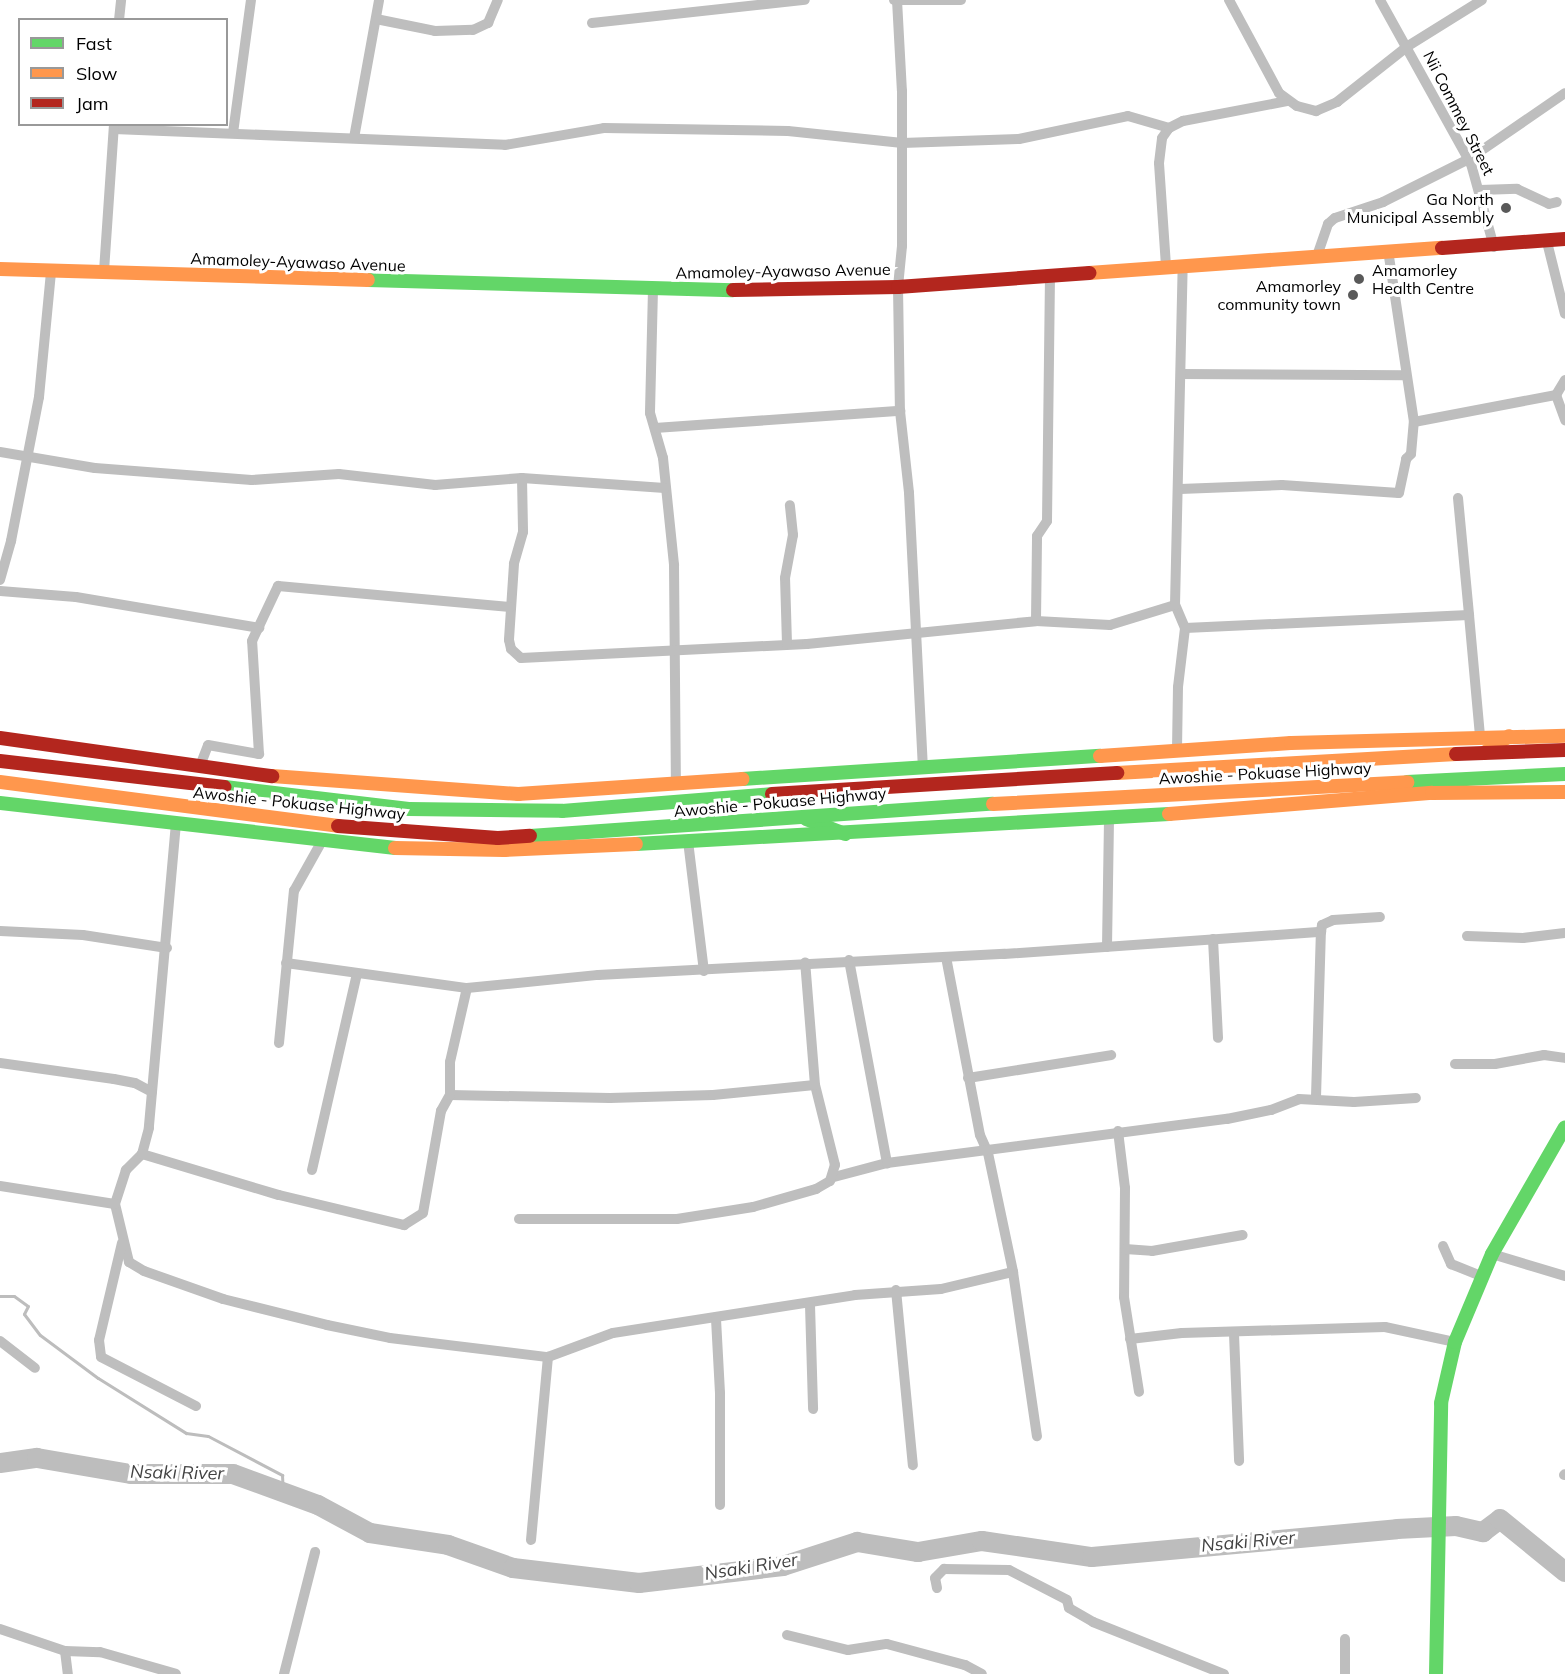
<!DOCTYPE html>
<html>
<head>
<meta charset="utf-8">
<style>
	body { margin:0 }
	#map { position:relative; width:1565px; height:1674px; overflow:hidden; background:#fff; font-family:Mulish,sans-serif }
	div>[style] { position:absolute }
	[style*='--x'] { left:calc(var(--x)*1px); top:calc(var(--y)*1px); width:calc(var(--w)*1px); rotate:calc(var(--a)*1deg) }
	.stream>* { height:3px; margin:-1.5px; padding:0 1.5px; transform-origin:1.5px; border-radius:1.5px; background:#bdbdbd }
	.river>* { height:20px; margin:-10px; padding:0 10px; transform-origin:10px; border-radius:10px; background:#bdbdbd }
	.street>* { height:10px; margin:-5px; padding:0 5px; transform-origin:5px; border-radius:5px; background:#bebebe }
	.fast>* { height:14px; margin:-7px; padding:0 7px; transform-origin:7px; border-radius:7px; background:#63d668 }
	.slow>* { height:14px; margin:-7px; padding:0 7px; transform-origin:7px; border-radius:7px; background:#ff974d }
	.jam>* { height:14px; margin:-7px; padding:0 7px; transform-origin:7px; border-radius:7px; background:#b3261e }
	.dots>* { width:16px; height:16px; translate:-50% -50%; box-sizing:border-box; border:3px solid #fff; border-radius:50% }
	span { translate:-50% -50%; white-space:nowrap; text-align:center; line-height:1.15; -webkit-text-stroke:6px #fff; paint-order:stroke }
	.street-label { font-size:16px; color:#000 }
	.poi-label { font-size:16px; color:#000 }
	.right { translate:-100% -50%; text-align:right }
	.left { translate:0 -50%; text-align:left }
	.water-label { font-size:18px; color:#424242; font-style:italic }
	.legend { position:absolute; left:18px; top:18px; width:210px; height:108px; box-sizing:border-box; background:#fff; border:2px solid #999; margin:0; padding:8px 10px; list-style:none; font-size:18px; color:#000 }
	.legend li { display:flex; align-items:center; gap:12px; height:30px }
	.legend b { width:30px; border:2px solid #999 }
</style>
</head>
<body>
<div id="map">
	<div class="stream">
		<div style="--x:0;--y:1296;--w:14;--a:0"></div>
		<div style="--x:14;--y:1296;--w:17;--a:36"></div>
		<div style="--x:28;--y:1306;--w:9;--a:117"></div>
		<div style="--x:24;--y:1314;--w:26;--a:53"></div>
		<div style="--x:40;--y:1335;--w:72;--a:36.6"></div>
		<div style="--x:98;--y:1378;--w:104;--a:32"></div>
		<div style="--x:186;--y:1433;--w:22;--a:8"></div>
		<div style="--x:208;--y:1436;--w:84;--a:27.8"></div>
		<div style="--x:282;--y:1475;--w:17;--a:87"></div>
	</div>
	<div class="river">
		<div style="--x:0;--y:1463;--w:37;--a:-8"></div>
		<div style="--x:37;--y:1458;--w:95;--a:9.7"></div>
		<div style="--x:131;--y:1474;--w:102;--a:0"></div>
		<div style="--x:233;--y:1474;--w:90;--a:20"></div>
		<div style="--x:318;--y:1505;--w:59;--a:28.3"></div>
		<div style="--x:370;--y:1533;--w:79;--a:8.7"></div>
		<div style="--x:448;--y:1545;--w:69;--a:19.5"></div>
		<div style="--x:513;--y:1568;--w:127;--a:6.8"></div>
		<div style="--x:639;--y:1583;--w:145;--a:-6.7"></div>
		<div style="--x:783;--y:1566;--w:78;--a:-18"></div>
		<div style="--x:857;--y:1542;--w:62;--a:9.3"></div>
		<div style="--x:918;--y:1552;--w:65;--a:-9.8"></div>
		<div style="--x:982;--y:1541;--w:111;--a:8.3"></div>
		<div style="--x:1092;--y:1557;--w:306;--a:-5.2"></div>
		<div style="--x:1397;--y:1529;--w:59;--a:-2.9"></div>
		<div style="--x:1456;--y:1526;--w:28;--a:13"></div>
		<div style="--x:1483;--y:1532;--w:21;--a:-37"></div>
		<div style="--x:1500;--y:1519;--w:84;--a:39.2"></div>
	</div>
	<div class="street">
		<div style="--x:894;--y:0;--w:67;--a:0"></div>
		<div style="--x:897;--y:0;--w:91;--a:86.9"></div>
		<div style="--x:902;--y:91;--w:155;--a:90"></div>
		<div style="--x:902;--y:246;--w:41;--a:95.6"></div>
		<div style="--x:898;--y:287;--w:124;--a:89.1"></div>
		<div style="--x:900;--y:411;--w:82;--a:83.7"></div>
		<div style="--x:909;--y:493;--w:273;--a:87.1"></div>
		<div style="--x:1229;--y:0;--w:106;--a:61.7"></div>
		<div style="--x:1279;--y:93;--w:22;--a:36"></div>
		<div style="--x:1297;--y:106;--w:20;--a:15"></div>
		<div style="--x:1316;--y:111;--w:23;--a:-23"></div>
		<div style="--x:1337;--y:102;--w:90;--a:-38.3"></div>
		<div style="--x:1408;--y:46;--w:87;--a:-31.9"></div>
		<div style="--x:1380;--y:0;--w:188;--a:61"></div>
		<div style="--x:1471;--y:164;--w:86;--a:74.5"></div>
		<div style="--x:376;--y:19;--w:60;--a:11.5"></div>
		<div style="--x:435;--y:31;--w:38;--a:-2"></div>
		<div style="--x:473;--y:30;--w:17;--a:-25"></div>
		<div style="--x:488;--y:23;--w:25;--a:-67"></div>
		<div style="--x:119;--y:20;--w:20;--a:-84"></div>
		<div style="--x:592;--y:23;--w:214;--a:-6.2"></div>
		<div style="--x:114;--y:129;--w:391;--a:2.3"></div>
		<div style="--x:505;--y:145;--w:100;--a:-9.7"></div>
		<div style="--x:604;--y:128;--w:184;--a:0.9"></div>
		<div style="--x:788;--y:131;--w:115;--a:6"></div>
		<div style="--x:902;--y:143;--w:117;--a:-2"></div>
		<div style="--x:1019;--y:139;--w:111;--a:-11.9"></div>
		<div style="--x:1128;--y:116;--w:43;--a:16.3"></div>
		<div style="--x:233;--y:133;--w:134;--a:-82.3"></div>
		<div style="--x:354;--y:138;--w:140;--a:-79.7"></div>
		<div style="--x:1480;--y:190;--w:37;--a:-2"></div>
		<div style="--x:1517;--y:189;--w:35;--a:25"></div>
		<div style="--x:1549;--y:204;--w:8;--a:-14"></div>
		<div style="--x:1547;--y:242;--w:74;--a:76"></div>
		<div style="--x:1317;--y:256;--w:34;--a:-71"></div>
		<div style="--x:1328;--y:224;--w:9;--a:-41"></div>
		<div style="--x:1335;--y:218;--w:51;--a:-18.4"></div>
		<div style="--x:1383;--y:202;--w:96;--a:-26.6"></div>
		<div style="--x:1469;--y:159;--w:116;--a:-34.5"></div>
		<div style="--x:1166;--y:266;--w:103;--a:-93.9"></div>
		<div style="--x:1159;--y:163;--w:25;--a:-83"></div>
		<div style="--x:1162;--y:138;--w:12;--a:-55"></div>
		<div style="--x:1169;--y:128;--w:16;--a:-27"></div>
		<div style="--x:1183;--y:121;--w:107;--a:-10.8"></div>
		<div style="--x:104;--y:271;--w:147;--a:-86.1"></div>
		<div style="--x:653;--y:289;--w:124;--a:91.4"></div>
		<div style="--x:650;--y:413;--w:47;--a:73.9"></div>
		<div style="--x:663;--y:458;--w:108;--a:84.1"></div>
		<div style="--x:674;--y:565;--w:218;--a:89.5"></div>
		<div style="--x:1181;--y:374;--w:225;--a:0.3"></div>
		<div style="--x:1565;--y:380;--w:17;--a:121"></div>
		<div style="--x:1556;--y:395;--w:27;--a:70"></div>
		<div style="--x:1414;--y:422;--w:145;--a:-10.8"></div>
		<div style="--x:655;--y:428;--w:246;--a:-4"></div>
		<div style="--x:0;--y:452;--w:96;--a:9.6"></div>
		<div style="--x:95;--y:468;--w:157;--a:4.4"></div>
		<div style="--x:252;--y:480;--w:87;--a:-3.9"></div>
		<div style="--x:339;--y:474;--w:97;--a:6.5"></div>
		<div style="--x:435;--y:485;--w:87;--a:-4.6"></div>
		<div style="--x:522;--y:478;--w:143;--a:4"></div>
		<div style="--x:522;--y:478;--w:54;--a:88.9"></div>
		<div style="--x:523;--y:532;--w:33;--a:106"></div>
		<div style="--x:514;--y:564;--w:76;--a:93.8"></div>
		<div style="--x:509;--y:640;--w:9;--a:77"></div>
		<div style="--x:511;--y:649;--w:13;--a:42"></div>
		<div style="--x:521;--y:658;--w:286;--a:-2.8"></div>
		<div style="--x:807;--y:644;--w:230;--a:-5.7"></div>
		<div style="--x:1036;--y:621;--w:74;--a:3.1"></div>
		<div style="--x:1110;--y:625;--w:68;--a:-17.1"></div>
		<div style="--x:1180;--y:489;--w:102;--a:-2.2"></div>
		<div style="--x:1282;--y:485;--w:117;--a:3.9"></div>
		<div style="--x:1399;--y:493;--w:35;--a:-78"></div>
		<div style="--x:1406;--y:459;--w:7;--a:-45"></div>
		<div style="--x:1411;--y:454;--w:32;--a:-85"></div>
		<div style="--x:1414;--y:422;--w:173;--a:-98.6"></div>
		<div style="--x:1458;--y:498;--w:118;--a:84.6"></div>
		<div style="--x:0;--y:580;--w:41;--a:-74.2"></div>
		<div style="--x:11;--y:541;--w:147;--a:-79"></div>
		<div style="--x:39;--y:397;--w:125;--a:-84.5"></div>
		<div style="--x:0;--y:591;--w:76;--a:4.5"></div>
		<div style="--x:76;--y:597;--w:186;--a:9.6"></div>
		<div style="--x:1036;--y:621;--w:85;--a:-89.3"></div>
		<div style="--x:1037;--y:536;--w:18;--a:-56"></div>
		<div style="--x:1047;--y:521;--w:246;--a:-89.3"></div>
		<div style="--x:1185;--y:628;--w:284;--a:-2.6"></div>
		<div style="--x:1469;--y:615;--w:122;--a:84.8"></div>
		<div style="--x:787;--y:644;--w:66;--a:-91.7"></div>
		<div style="--x:785;--y:578;--w:44;--a:-79.5"></div>
		<div style="--x:793;--y:535;--w:30;--a:-96"></div>
		<div style="--x:1177;--y:750;--w:63;--a:-89.1"></div>
		<div style="--x:1178;--y:687;--w:59;--a:-83.2"></div>
		<div style="--x:1185;--y:628;--w:25;--a:-113"></div>
		<div style="--x:1175;--y:605;--w:340;--a:-88.7"></div>
		<div style="--x:200;--y:766;--w:22;--a:-69"></div>
		<div style="--x:208;--y:745;--w:52;--a:10"></div>
		<div style="--x:259;--y:754;--w:113;--a:-93.5"></div>
		<div style="--x:252;--y:641;--w:61;--a:-64.7"></div>
		<div style="--x:278;--y:586;--w:233;--a:5.2"></div>
		<div style="--x:176;--y:823;--w:306;--a:95.1"></div>
		<div style="--x:149;--y:1128;--w:27;--a:105"></div>
		<div style="--x:142;--y:1154;--w:23;--a:135"></div>
		<div style="--x:126;--y:1170;--w:36;--a:108"></div>
		<div style="--x:115;--y:1204;--w:60;--a:76.4"></div>
		<div style="--x:129;--y:1262;--w:17;--a:31"></div>
		<div style="--x:144;--y:1271;--w:84;--a:19.5"></div>
		<div style="--x:223;--y:1299;--w:107;--a:14"></div>
		<div style="--x:327;--y:1325;--w:64;--a:11.7"></div>
		<div style="--x:390;--y:1338;--w:159;--a:6.9"></div>
		<div style="--x:548;--y:1357;--w:69;--a:-20.3"></div>
		<div style="--x:613;--y:1333;--w:245;--a:-8.9"></div>
		<div style="--x:855;--y:1295;--w:86;--a:-4"></div>
		<div style="--x:941;--y:1289;--w:74;--a:-13.3"></div>
		<div style="--x:688;--y:841;--w:131;--a:83"></div>
		<div style="--x:0;--y:931;--w:83;--a:2.8"></div>
		<div style="--x:83;--y:935;--w:85;--a:8.8"></div>
		<div style="--x:1467;--y:936;--w:56;--a:2"></div>
		<div style="--x:1523;--y:938;--w:42;--a:-6.8"></div>
		<div style="--x:1213;--y:939;--w:99;--a:87.1"></div>
		<div style="--x:1107;--y:947;--w:131;--a:-89.1"></div>
		<div style="--x:946;--y:957;--w:181;--a:79.2"></div>
		<div style="--x:980;--y:1135;--w:20;--a:66"></div>
		<div style="--x:988;--y:1153;--w:122;--a:78.1"></div>
		<div style="--x:1013;--y:1272;--w:166;--a:81.7"></div>
		<div style="--x:849;--y:960;--w:207;--a:79.4"></div>
		<div style="--x:286;--y:963;--w:183;--a:7.9"></div>
		<div style="--x:467;--y:988;--w:132;--a:-5.7"></div>
		<div style="--x:598;--y:975;--w:407;--a:-3"></div>
		<div style="--x:1004;--y:954;--w:318;--a:-4"></div>
		<div style="--x:1321;--y:932;--w:7;--a:-82"></div>
		<div style="--x:1322;--y:925;--w:12;--a:-24"></div>
		<div style="--x:1333;--y:920;--w:47;--a:-3.7"></div>
		<div style="--x:279;--y:1043;--w:153;--a:-84.4"></div>
		<div style="--x:294;--y:891;--w:57;--a:-60.8"></div>
		<div style="--x:0;--y:1063;--w:115;--a:8"></div>
		<div style="--x:114;--y:1079;--w:21;--a:11"></div>
		<div style="--x:135;--y:1083;--w:19;--a:28"></div>
		<div style="--x:1455;--y:1064;--w:40;--a:0"></div>
		<div style="--x:1495;--y:1064;--w:50;--a:-10.4"></div>
		<div style="--x:1544;--y:1055;--w:21;--a:8"></div>
		<div style="--x:968;--y:1078;--w:145;--a:-9.1"></div>
		<div style="--x:450;--y:1095;--w:160;--a:1.1"></div>
		<div style="--x:610;--y:1098;--w:103;--a:-1.7"></div>
		<div style="--x:713;--y:1095;--w:102;--a:-5.6"></div>
		<div style="--x:1316;--y:1097;--w:165;--a:-88.3"></div>
		<div style="--x:1118;--y:1131;--w:57;--a:83"></div>
		<div style="--x:1125;--y:1188;--w:109;--a:90.5"></div>
		<div style="--x:1124;--y:1297;--w:96;--a:81"></div>
		<div style="--x:142;--y:1154;--w:143;--a:16.7"></div>
		<div style="--x:279;--y:1195;--w:129;--a:13.5"></div>
		<div style="--x:404;--y:1225;--w:22;--a:-32"></div>
		<div style="--x:423;--y:1213;--w:104;--a:-80"></div>
		<div style="--x:441;--y:1111;--w:18;--a:-61"></div>
		<div style="--x:450;--y:1095;--w:33;--a:-90"></div>
		<div style="--x:450;--y:1062;--w:76;--a:-77.1"></div>
		<div style="--x:312;--y:1170;--w:201;--a:-77.1"></div>
		<div style="--x:834;--y:1177;--w:55;--a:-14.8"></div>
		<div style="--x:887;--y:1163;--w:343;--a:-7.4"></div>
		<div style="--x:1227;--y:1119;--w:45;--a:-11.6"></div>
		<div style="--x:1271;--y:1110;--w:30;--a:-21"></div>
		<div style="--x:1299;--y:1099;--w:55;--a:3.1"></div>
		<div style="--x:1354;--y:1102;--w:62;--a:-3.7"></div>
		<div style="--x:0;--y:1186;--w:116;--a:8.9"></div>
		<div style="--x:519;--y:1219;--w:158;--a:0"></div>
		<div style="--x:677;--y:1219;--w:77;--a:-9"></div>
		<div style="--x:753;--y:1207;--w:66;--a:-15.9"></div>
		<div style="--x:816;--y:1189;--w:16;--a:-30"></div>
		<div style="--x:830;--y:1181;--w:17;--a:-73"></div>
		<div style="--x:835;--y:1165;--w:82;--a:-104"></div>
		<div style="--x:815;--y:1085;--w:123;--a:-94.6"></div>
		<div style="--x:122;--y:1243;--w:100;--a:103.3"></div>
		<div style="--x:99;--y:1340;--w:17;--a:83"></div>
		<div style="--x:101;--y:1357;--w:107;--a:27.3"></div>
		<div style="--x:1443;--y:1246;--w:20;--a:66"></div>
		<div style="--x:1451;--y:1264;--w:32;--a:22"></div>
		<div style="--x:1125;--y:1249;--w:27;--a:4"></div>
		<div style="--x:1152;--y:1251;--w:92;--a:-10"></div>
		<div style="--x:1492;--y:1254;--w:76;--a:16.8"></div>
		<div style="--x:896;--y:1290;--w:176;--a:84.5"></div>
		<div style="--x:810;--y:1305;--w:104;--a:88.3"></div>
		<div style="--x:716;--y:1319;--w:75;--a:86.9"></div>
		<div style="--x:720;--y:1394;--w:111;--a:90"></div>
		<div style="--x:1234;--y:1334;--w:127;--a:87.7"></div>
		<div style="--x:1130;--y:1339;--w:52;--a:-6.6"></div>
		<div style="--x:1182;--y:1333;--w:203;--a:-1.7"></div>
		<div style="--x:1385;--y:1327;--w:72;--a:12.1"></div>
		<div style="--x:0;--y:1341;--w:44;--a:37.6"></div>
		<div style="--x:1564;--y:1475;--w:1;--a:-45"></div>
		<div style="--x:531;--y:1540;--w:184;--a:-84.7"></div>
		<div style="--x:937;--y:1588;--w:10;--a:-101"></div>
		<div style="--x:935;--y:1578;--w:13;--a:-45"></div>
		<div style="--x:944;--y:1569;--w:65;--a:0.9"></div>
		<div style="--x:1009;--y:1570;--w:65;--a:27.3"></div>
		<div style="--x:1067;--y:1600;--w:8;--a:76"></div>
		<div style="--x:1069;--y:1608;--w:28;--a:30"></div>
		<div style="--x:1093;--y:1622;--w:141;--a:21.7"></div>
		<div style="--x:0;--y:1629;--w:69;--a:18.7"></div>
		<div style="--x:65;--y:1651;--w:35;--a:2"></div>
		<div style="--x:100;--y:1652;--w:79;--a:16.1"></div>
		<div style="--x:787;--y:1635;--w:63;--a:13.8"></div>
		<div style="--x:848;--y:1650;--w:39;--a:-9"></div>
		<div style="--x:887;--y:1644;--w:81;--a:15.1"></div>
		<div style="--x:965;--y:1665;--w:19;--a:28"></div>
		<div style="--x:65;--y:1651;--w:23;--a:83"></div>
		<div style="--x:284;--y:1674;--w:126;--a:-75.7"></div>
		<div style="--x:1345;--y:1674;--w:35;--a:-90"></div>
	</div>
	<div class="fast">
		<div style="--x:368;--y:280;--w:365;--a:1.6"></div>
		<div style="--x:742;--y:779;--w:359;--a:-3.7"></div>
		<div style="--x:1407;--y:782;--w:158;--a:-2.9"></div>
		<div style="--x:225;--y:787;--w:185;--a:6.8"></div>
		<div style="--x:409;--y:809;--w:153;--a:0.7"></div>
		<div style="--x:562;--y:811;--w:211;--a:-4.6"></div>
		<div style="--x:0;--y:803;--w:398;--a:6.5"></div>
		<div style="--x:806;--y:819;--w:42;--a:21"></div>
		<div style="--x:530;--y:836;--w:464;--a:-4"></div>
		<div style="--x:636;--y:844;--w:534;--a:-3.22"></div>
		<div style="--x:1436;--y:1674;--w:271;--a:-88.9"></div>
		<div style="--x:1441;--y:1403;--w:63;--a:-77.1"></div>
		<div style="--x:1455;--y:1342;--w:95;--a:-67.2"></div>
		<div style="--x:1492;--y:1254;--w:146;--a:-60.1"></div>
	</div>
	<div class="slow">
		<div style="--x:0;--y:269;--w:368;--a:1.7"></div>
		<div style="--x:1089;--y:273;--w:354;--a:-4.1"></div>
		<div style="--x:1484;--y:753;--w:30;--a:-34"></div>
		<div style="--x:1100;--y:756;--w:191;--a:-3.9"></div>
		<div style="--x:1291;--y:743;--w:274;--a:-1.5"></div>
		<div style="--x:1117;--y:773;--w:340;--a:-3.2"></div>
		<div style="--x:272;--y:776;--w:247;--a:4.2"></div>
		<div style="--x:518;--y:794;--w:225;--a:-3.8"></div>
		<div style="--x:0;--y:782;--w:341;--a:7.4"></div>
		<div style="--x:993;--y:804;--w:415;--a:-3"></div>
		<div style="--x:1169;--y:814;--w:264;--a:-4.6"></div>
		<div style="--x:1432;--y:793;--w:133;--a:-0.4"></div>
		<div style="--x:395;--y:848;--w:109;--a:1.1"></div>
		<div style="--x:504;--y:850;--w:132;--a:-2.6"></div>
	</div>
	<div class="jam">
		<div style="--x:1442;--y:248;--w:123;--a:-4.2"></div>
		<div style="--x:733;--y:290;--w:165;--a:-1"></div>
		<div style="--x:898;--y:287;--w:192;--a:-4.2"></div>
		<div style="--x:0;--y:738;--w:275;--a:8"></div>
		<div style="--x:1456;--y:754;--w:109;--a:-2.1"></div>
		<div style="--x:0;--y:761;--w:226;--a:6.6"></div>
		<div style="--x:772;--y:794;--w:346;--a:-3.5"></div>
		<div style="--x:338;--y:826;--w:160;--a:4.3"></div>
		<div style="--x:498;--y:838;--w:32;--a:-4"></div>
	</div>
	<div class="dots">
		<div style="left:1506px;top:208px;background:#595959"></div>
		<div style="left:1359px;top:279px;background:#595959"></div>
		<div style="left:1353px;top:295px;background:#595959"></div>
	</div>
	<div class="street-label">
		<span style="left:1459px;top:113px;rotate:63deg">Nii Commey Street</span>
		<span style="left:298px;top:262px;rotate:2deg">Amamoley-Ayawaso Avenue</span>
		<span style="left:783px;top:271px;rotate:-1deg">Amamoley-Ayawaso Avenue</span>
		<span style="left:1265px;top:773px;rotate:-3deg">Awoshie - Pokuase Highway</span>
		<span style="left:780px;top:802px;rotate:-5deg">Awoshie - Pokuase Highway</span>
		<span style="left:299px;top:803px;rotate:6deg">Awoshie - Pokuase Highway</span>
	</div>
	<div class="poi-label">
		<span class="right" style="left:1494px;top:208px">Ga North<br>Municipal Assembly</span>
		<span class="left" style="left:1372px;top:279px">Amamorley<br>Health Centre</span>
		<span class="right" style="left:1341px;top:295px">Amamorley<br>community town</span>
	</div>
	<div class="water-label">
		<span style="left:177px;top:1473px;rotate:1deg">Nsaki River</span>
		<span style="left:1248px;top:1542px;rotate:-5deg">Nsaki River</span>
		<span style="left:751px;top:1567px;rotate:-9deg">Nsaki River</span>
	</div>
	<ul class="legend">
	<li><b style="height:8px;background:#63d668"></b>Fast</li>
	<li><b style="height:8px;background:#ff974d"></b>Slow</li>
	<li><b style="height:8px;background:#b3261e"></b>Jam</li>
	</ul>
</div>
</body>
</html>
